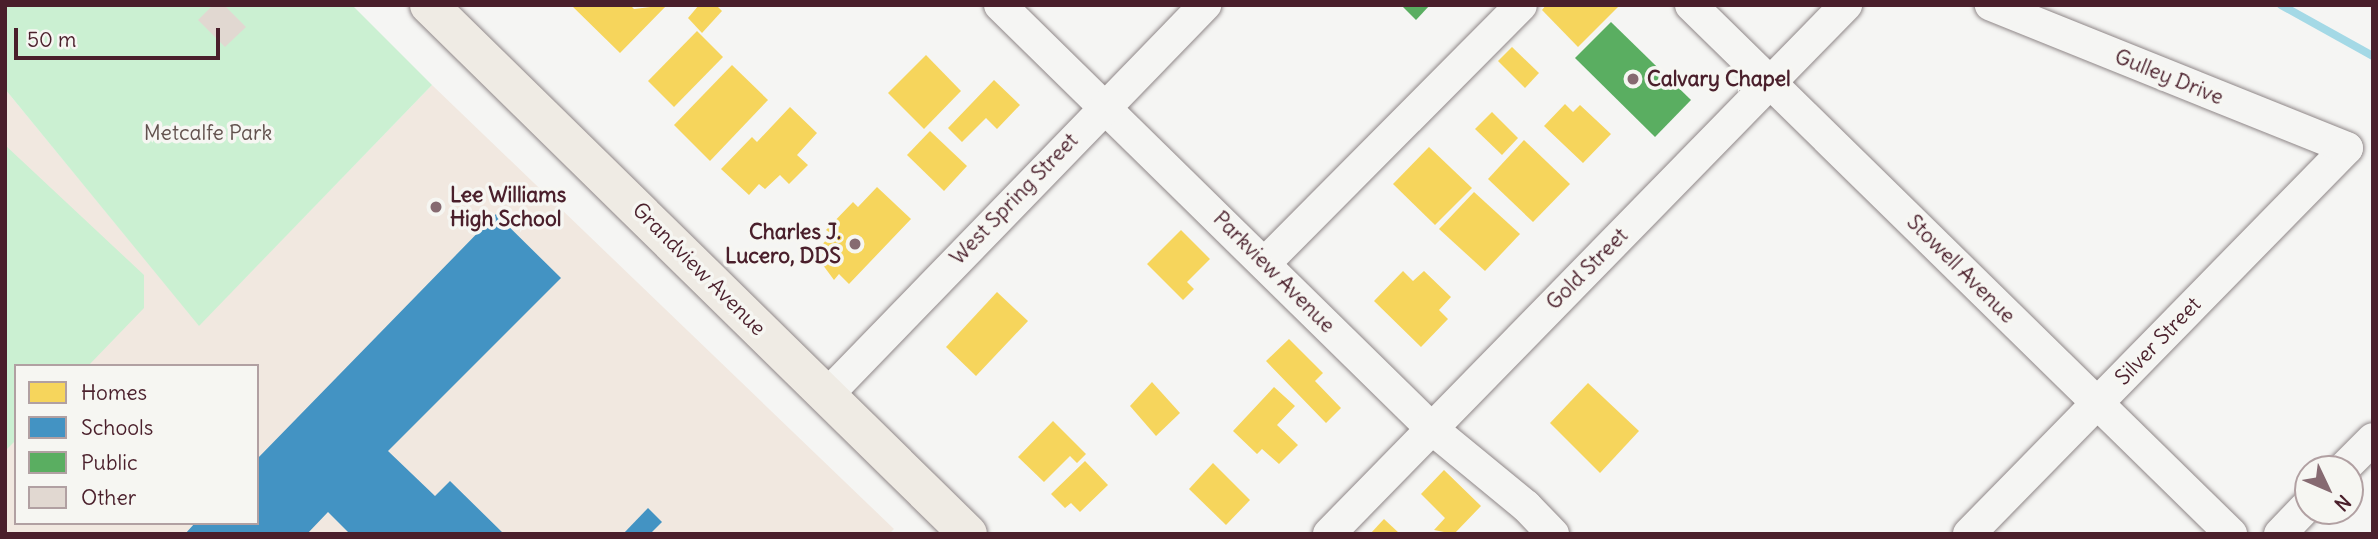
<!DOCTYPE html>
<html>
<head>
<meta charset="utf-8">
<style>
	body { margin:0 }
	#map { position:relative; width:2378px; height:539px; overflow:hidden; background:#f5f5f3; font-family:Delius,sans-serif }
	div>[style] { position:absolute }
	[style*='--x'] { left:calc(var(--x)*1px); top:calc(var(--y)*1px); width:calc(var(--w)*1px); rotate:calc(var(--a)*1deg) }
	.built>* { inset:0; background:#f1e8e0 }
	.green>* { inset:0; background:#cbf0d2 }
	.homes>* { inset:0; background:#f6d55c }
	.schools>* { inset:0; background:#4393c3 }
	.public>* { inset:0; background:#5aae61 }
	.stream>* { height:8px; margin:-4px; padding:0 4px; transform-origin:4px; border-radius:4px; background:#a4d9e6 }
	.building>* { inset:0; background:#e1d8d1 }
	.roads { filter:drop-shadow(0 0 2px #8f8788) drop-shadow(0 0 2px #8f8788) }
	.minor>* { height:32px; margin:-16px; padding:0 16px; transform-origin:16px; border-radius:16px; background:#f5f5f3 }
	.major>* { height:38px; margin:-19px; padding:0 19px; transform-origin:19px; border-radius:19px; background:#efebe4 }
	.dots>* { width:19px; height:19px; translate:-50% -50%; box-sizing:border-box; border:4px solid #f6f6f2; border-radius:50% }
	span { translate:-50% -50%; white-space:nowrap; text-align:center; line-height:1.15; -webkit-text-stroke:7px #f6f6f2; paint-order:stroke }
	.street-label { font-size:21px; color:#4a1f2b }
	.poi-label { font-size:21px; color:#4a1f2b; font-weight:700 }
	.left { translate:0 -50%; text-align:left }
	.right { translate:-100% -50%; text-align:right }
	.park-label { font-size:21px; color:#62524e }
	.frame { position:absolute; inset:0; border:7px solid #4a1f2b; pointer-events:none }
	.legend { position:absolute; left:14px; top:364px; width:245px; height:161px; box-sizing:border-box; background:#f6f6f2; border:2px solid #b1a0a2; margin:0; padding:9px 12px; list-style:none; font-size:21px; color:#4a1f2b }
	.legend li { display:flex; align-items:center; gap:14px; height:35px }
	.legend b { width:35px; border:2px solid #b1a0a2 }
	.north { position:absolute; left:2294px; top:455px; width:70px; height:70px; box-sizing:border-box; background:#f6f6f2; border:2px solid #b1a0a2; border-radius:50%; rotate:134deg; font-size:19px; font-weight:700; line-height:28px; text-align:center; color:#4a1f2b }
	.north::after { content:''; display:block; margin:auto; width:24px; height:32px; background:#866a71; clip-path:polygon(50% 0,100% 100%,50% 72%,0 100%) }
	.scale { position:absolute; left:14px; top:28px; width:206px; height:32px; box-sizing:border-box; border:4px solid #4a1f2b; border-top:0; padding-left:9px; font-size:21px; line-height:24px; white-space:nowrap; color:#4a1f2b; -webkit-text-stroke:5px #f6f6f2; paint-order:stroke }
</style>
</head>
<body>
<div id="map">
	<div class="built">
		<div style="clip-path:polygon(evenodd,432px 85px,894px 529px,889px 534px,5px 534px,5px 89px,199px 325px,432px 85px,16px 366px,257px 366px,257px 523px,16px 523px,16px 366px)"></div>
	</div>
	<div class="green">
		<div style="clip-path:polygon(5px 5px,352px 5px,432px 85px,199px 326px,5px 89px)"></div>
		<div style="clip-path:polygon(5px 145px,144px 275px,144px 308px,88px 366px,16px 366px,16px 440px,5px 451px)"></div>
	</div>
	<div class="homes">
		<div style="clip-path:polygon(571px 5px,630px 5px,634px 9px,667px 5px,620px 53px)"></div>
		<div style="clip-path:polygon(699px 5px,716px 5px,722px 11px,702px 33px,688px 18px)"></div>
		<div style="clip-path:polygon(1546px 5px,1620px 5px,1578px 47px,1542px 10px)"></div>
		<div style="clip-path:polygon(697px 31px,723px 57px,674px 107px,648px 81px)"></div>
		<div style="clip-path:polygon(1512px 47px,1539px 73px,1525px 88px,1498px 61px)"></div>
		<div style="clip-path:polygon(926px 55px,961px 91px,924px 129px,888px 93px)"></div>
		<div style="clip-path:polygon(732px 65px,768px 100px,710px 161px,674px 125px)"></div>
		<div style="clip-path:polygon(994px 80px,1020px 105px,997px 129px,986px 118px,962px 142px,948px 128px)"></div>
		<div style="clip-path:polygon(1565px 104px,1573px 112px,1580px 105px,1611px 134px,1583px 163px,1544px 126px)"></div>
		<div style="clip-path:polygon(790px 107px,817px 133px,797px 155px,808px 165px,789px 184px,780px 175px,765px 189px,759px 184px,749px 195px,721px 169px,752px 137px,757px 142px)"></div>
		<div style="clip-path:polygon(1492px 112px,1518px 138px,1502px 155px,1475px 129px)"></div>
		<div style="clip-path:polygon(930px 131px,967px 166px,944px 191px,907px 155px)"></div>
		<div style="clip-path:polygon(1524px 140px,1570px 184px,1533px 222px,1488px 179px)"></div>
		<div style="clip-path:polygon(1429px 147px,1472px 188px,1435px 225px,1393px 184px)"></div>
		<div style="clip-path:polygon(877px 187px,911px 219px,849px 284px,839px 274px,834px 280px,814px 253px,832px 234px,826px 230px,853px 202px,858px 207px)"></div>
		<div style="clip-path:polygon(1474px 192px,1520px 234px,1485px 271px,1439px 229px)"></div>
		<div style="clip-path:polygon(1181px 230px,1210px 259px,1187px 282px,1194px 289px,1183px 300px,1147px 264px)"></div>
		<div style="clip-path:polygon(1403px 271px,1413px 281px,1424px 271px,1451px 297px,1439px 310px,1448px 319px,1421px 347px,1374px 301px)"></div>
		<div style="clip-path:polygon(997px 292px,1028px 321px,976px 376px,946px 347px)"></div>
		<div style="clip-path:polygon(1289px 339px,1323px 373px,1315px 381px,1341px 408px,1326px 423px,1266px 361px)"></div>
		<div style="clip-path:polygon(1152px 382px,1180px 413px,1156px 436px,1130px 406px)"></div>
		<div style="clip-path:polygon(1588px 383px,1639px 431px,1600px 473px,1550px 423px)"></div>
		<div style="clip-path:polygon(1274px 387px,1295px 406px,1277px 425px,1298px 445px,1279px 464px,1262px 449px,1257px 454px,1233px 431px)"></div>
		<div style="clip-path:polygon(1053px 421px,1086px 454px,1077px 463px,1070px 456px,1044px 482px,1018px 457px)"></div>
		<div style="clip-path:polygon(1085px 461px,1108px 485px,1080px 512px,1071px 503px,1065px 508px,1051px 494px)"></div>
		<div style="clip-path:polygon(1213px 463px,1250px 500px,1226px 525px,1189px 489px)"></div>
		<div style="clip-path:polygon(1444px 470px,1481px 506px,1454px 534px,1434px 530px,1445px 518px,1421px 494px)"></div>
		<div style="clip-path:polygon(1384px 519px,1400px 534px,1370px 534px)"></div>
	</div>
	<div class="schools">
		<div style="clip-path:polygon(496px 214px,561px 278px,388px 451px,435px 496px,450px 481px,504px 534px,350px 534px,328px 512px,307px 534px,185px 534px,195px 523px,257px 523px,257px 459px)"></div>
		<div style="clip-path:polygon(648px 508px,662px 522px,650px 534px,623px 534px)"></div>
	</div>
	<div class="public">
		<div style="clip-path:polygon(1401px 5px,1430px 5px,1416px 20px)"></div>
		<div style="clip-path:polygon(1611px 22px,1691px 100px,1655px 137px,1575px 58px)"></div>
	</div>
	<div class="stream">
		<div style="--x:2281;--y:5;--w:105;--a:29"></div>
	</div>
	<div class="building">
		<div style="clip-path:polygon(213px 5px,224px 5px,246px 27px,225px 47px,198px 20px)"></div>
	</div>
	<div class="roads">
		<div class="minor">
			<div style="--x:1000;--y:5;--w:604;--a:44.46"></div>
			<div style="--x:1431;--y:428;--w:123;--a:39.4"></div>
			<div style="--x:1526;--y:506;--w:39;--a:46"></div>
			<div style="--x:1691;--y:5;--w:756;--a:44.41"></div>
			<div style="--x:1265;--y:263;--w:363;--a:-45.2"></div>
			<div style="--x:826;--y:396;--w:545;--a:-45.89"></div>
			<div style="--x:2343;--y:469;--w:42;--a:-45"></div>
			<div style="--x:1329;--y:534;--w:740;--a:-45.66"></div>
			<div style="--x:1969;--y:534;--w:540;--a:-45.6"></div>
			<div style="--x:2347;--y:148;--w:384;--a:-158.1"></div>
			<div style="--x:2280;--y:534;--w:40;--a:-46"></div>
		</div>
		<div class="major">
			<div style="--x:429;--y:5;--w:755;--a:44.46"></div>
		</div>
	</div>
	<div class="dots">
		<div style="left:1633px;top:79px;background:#866a71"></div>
		<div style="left:436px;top:207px;background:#866a71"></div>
		<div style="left:855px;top:244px;background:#866a71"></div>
	</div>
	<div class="street-label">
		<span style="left:2169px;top:77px;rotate:22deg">Gulley Drive</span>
		<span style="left:1014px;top:199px;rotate:-46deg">West Spring Street</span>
		<span style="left:699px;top:269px;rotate:45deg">Grandview Avenue</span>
		<span style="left:1587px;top:269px;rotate:-45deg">Gold Street</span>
		<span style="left:1961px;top:269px;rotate:45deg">Stowell Avenue</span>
		<span style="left:1274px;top:272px;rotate:45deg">Parkview Avenue</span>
		<span style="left:2158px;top:341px;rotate:-46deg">Silver Street</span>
	</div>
	<div class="poi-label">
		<span class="left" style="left:1647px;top:79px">Calvary Chapel</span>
		<span class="left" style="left:450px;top:207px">Lee Williams<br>High School</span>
		<span class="right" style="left:841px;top:244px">Charles J.<br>Lucero, DDS</span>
	</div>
	<div class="park-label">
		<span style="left:208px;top:133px">Metcalfe Park</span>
	</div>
	<div class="frame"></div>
	<ul class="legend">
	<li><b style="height:19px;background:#f6d55c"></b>Homes</li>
	<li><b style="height:19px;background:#4393c3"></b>Schools</li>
	<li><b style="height:19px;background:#5aae61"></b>Public</li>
	<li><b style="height:19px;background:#e1d8d1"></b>Other</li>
	</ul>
	<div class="north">N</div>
	<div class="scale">50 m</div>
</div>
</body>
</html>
